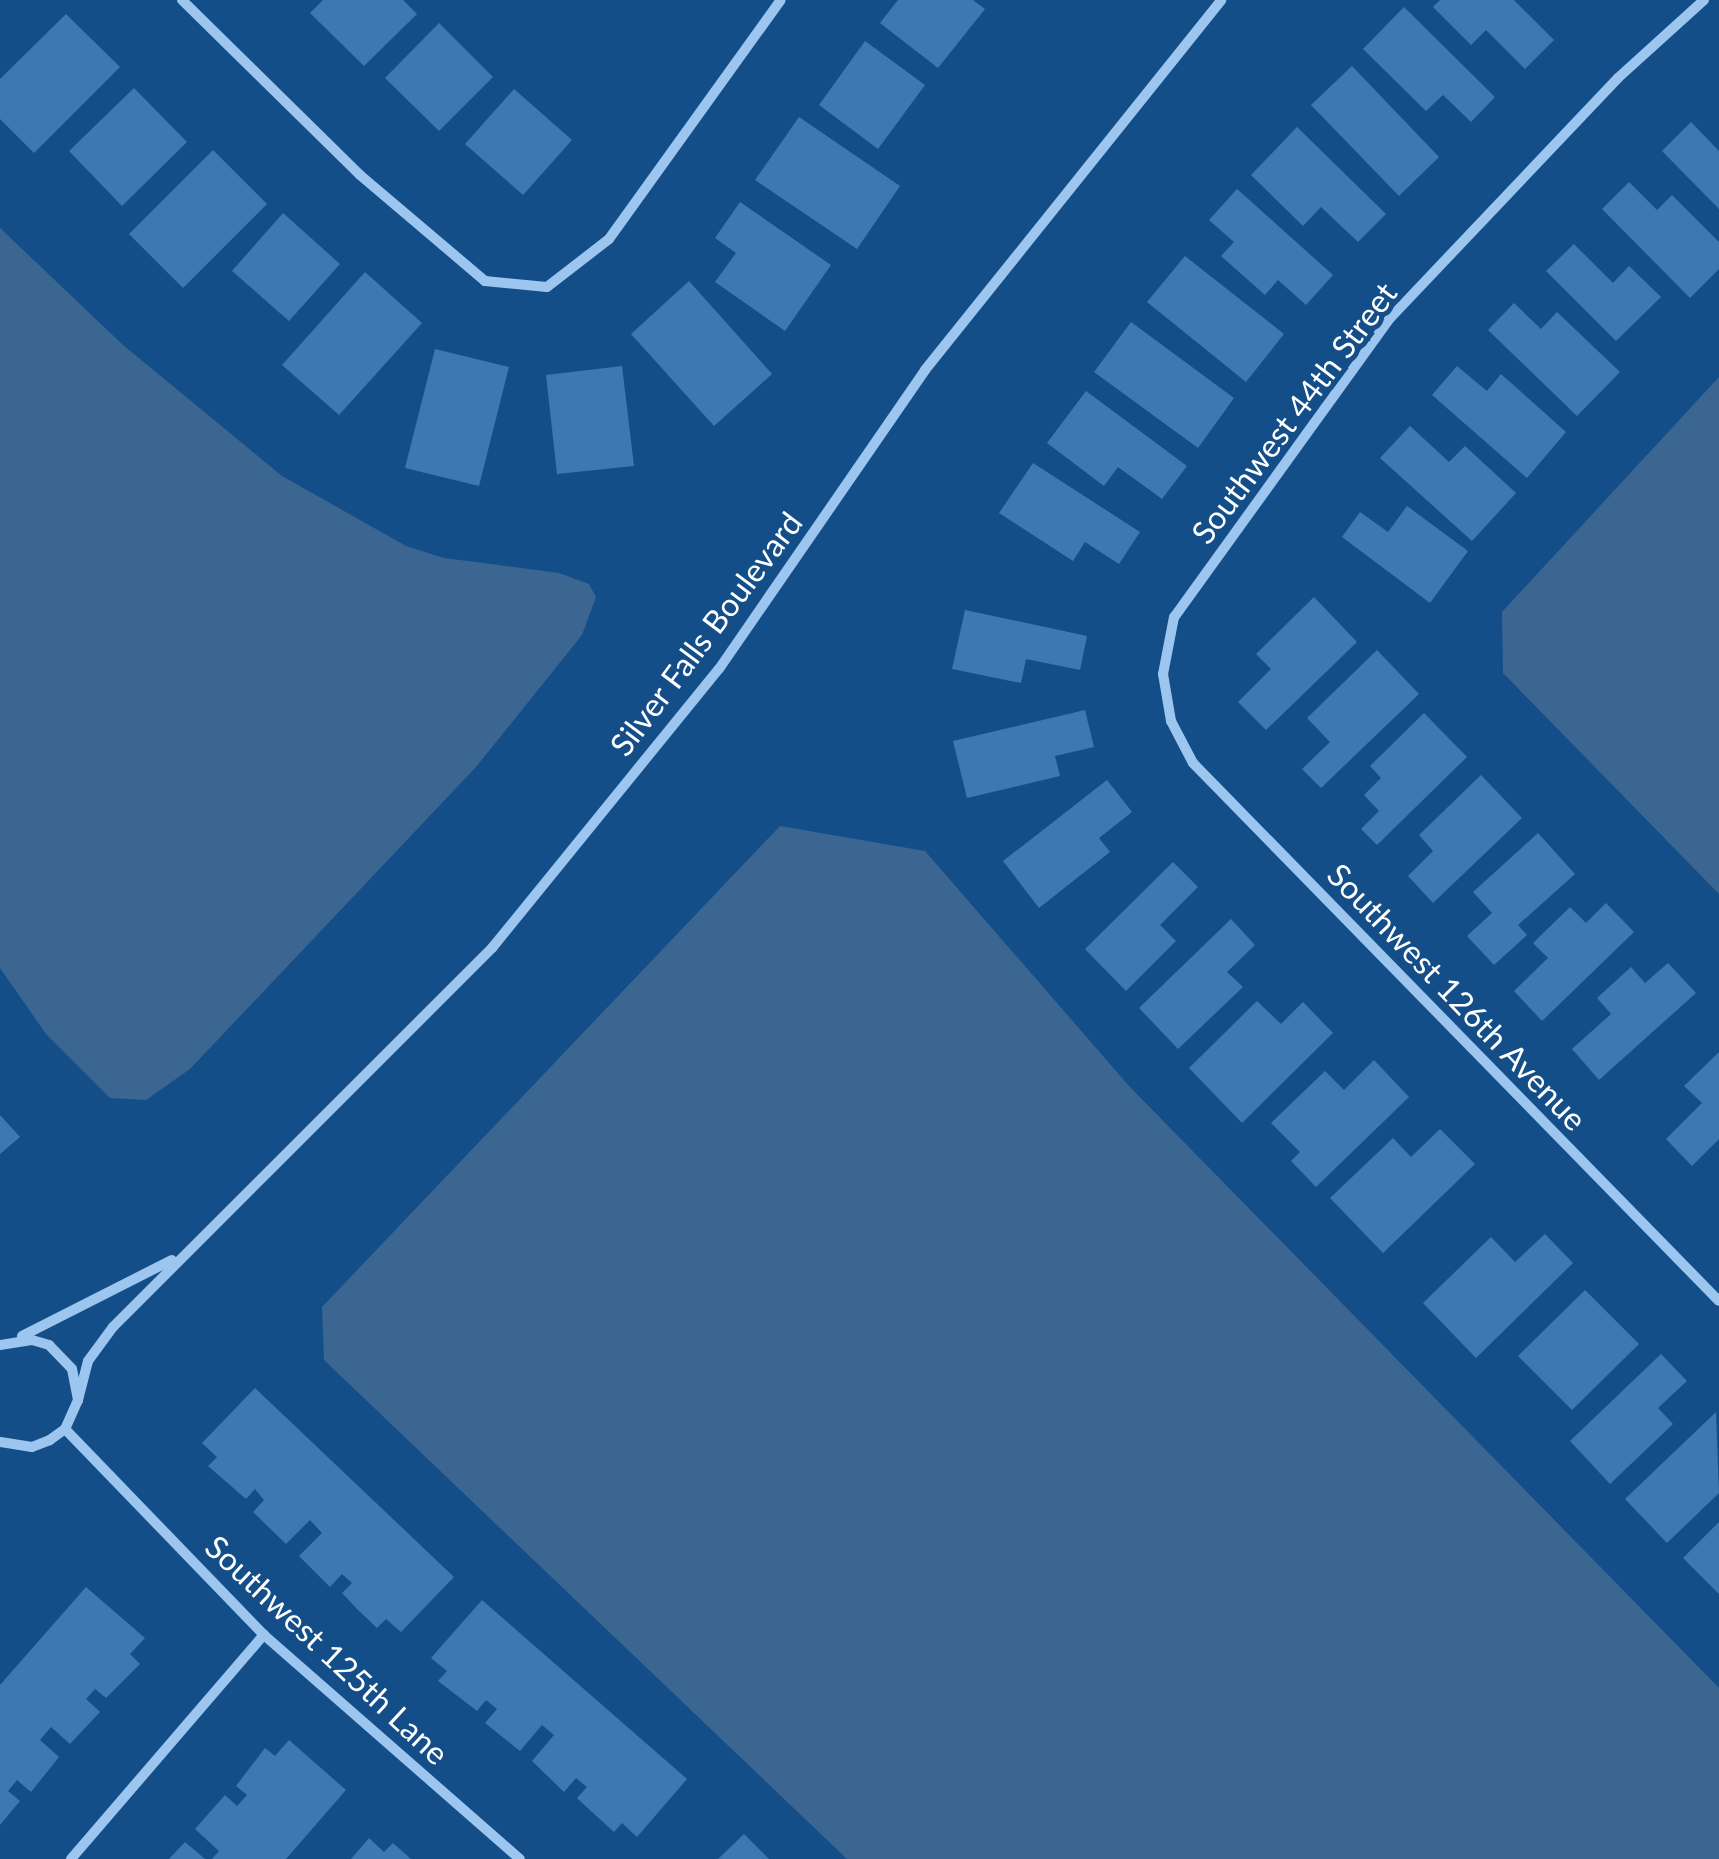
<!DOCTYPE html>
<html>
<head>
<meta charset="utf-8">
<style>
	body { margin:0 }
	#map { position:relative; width:1719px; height:1859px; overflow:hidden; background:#144e89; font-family:Lato,sans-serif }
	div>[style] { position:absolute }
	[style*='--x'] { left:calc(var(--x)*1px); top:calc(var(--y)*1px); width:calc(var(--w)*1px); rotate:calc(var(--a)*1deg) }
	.water>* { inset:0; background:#3b6692 }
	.building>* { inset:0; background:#3d78b3 }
	.street>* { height:10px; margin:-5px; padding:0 5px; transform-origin:5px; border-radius:5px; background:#9cc6ef }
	span { translate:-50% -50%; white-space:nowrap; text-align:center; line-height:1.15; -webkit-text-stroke:10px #144e89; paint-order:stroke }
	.street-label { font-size:32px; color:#fff }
</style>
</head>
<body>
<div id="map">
	<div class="water">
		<div style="clip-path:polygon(0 228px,123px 345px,282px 476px,406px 546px,444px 558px,559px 573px,589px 584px,596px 597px,582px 635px,476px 767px,190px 1069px,146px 1100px,110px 1098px,46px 1034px,0 968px)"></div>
		<div style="clip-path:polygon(1719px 377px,1719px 894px,1503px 673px,1502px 612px)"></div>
		<div style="clip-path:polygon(780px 826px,925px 851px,1129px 1086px,1719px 1688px,1719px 1859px,847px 1859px,324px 1360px,322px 1307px)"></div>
	</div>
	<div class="building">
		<div style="clip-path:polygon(323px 0,403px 0,417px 14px,364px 66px,310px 13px)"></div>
		<div style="clip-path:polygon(898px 0,973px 0,985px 9px,938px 68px,880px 23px)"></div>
		<div style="clip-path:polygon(1440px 0,1514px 0,1554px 40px,1525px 69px,1486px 30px,1471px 45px,1433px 7px)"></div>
		<div style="clip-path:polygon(1404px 7px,1495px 97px,1471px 122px,1443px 95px,1426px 111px,1363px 49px)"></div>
		<div style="clip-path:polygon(66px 14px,120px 67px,34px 153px,0 119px,0 79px)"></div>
		<div style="clip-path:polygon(439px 23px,493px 77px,439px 131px,385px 78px)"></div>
		<div style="clip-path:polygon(865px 41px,925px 85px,878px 149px,819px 105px)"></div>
		<div style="clip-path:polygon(1352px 66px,1439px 157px,1399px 196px,1311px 105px)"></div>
		<div style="clip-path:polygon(134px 88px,187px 142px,122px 206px,69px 151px)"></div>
		<div style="clip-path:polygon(514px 89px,572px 140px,523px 195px,465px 144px)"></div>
		<div style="clip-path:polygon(799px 117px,900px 186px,857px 249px,755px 180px)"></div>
		<div style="clip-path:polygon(1691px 122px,1719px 151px,1719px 209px,1662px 151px)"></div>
		<div style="clip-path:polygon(1297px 127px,1386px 214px,1358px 242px,1321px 207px,1303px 226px,1251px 175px)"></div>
		<div style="clip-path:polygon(213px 150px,267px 204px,183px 288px,129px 234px)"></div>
		<div style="clip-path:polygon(1629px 182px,1657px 210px,1672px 195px,1719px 242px,1719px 269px,1690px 298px,1602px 209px)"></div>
		<div style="clip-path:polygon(1237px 189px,1333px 275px,1306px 305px,1278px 280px,1265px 295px,1221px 256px,1234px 242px,1209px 220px)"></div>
		<div style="clip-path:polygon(740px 202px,831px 265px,785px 331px,715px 282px,736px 253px,715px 238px)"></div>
		<div style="clip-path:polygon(283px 213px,340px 264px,289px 321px,232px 271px)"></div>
		<div style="clip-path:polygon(1574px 244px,1613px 283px,1629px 266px,1661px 297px,1616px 341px,1546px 271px)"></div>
		<div style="clip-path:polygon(1185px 256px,1284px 334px,1246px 382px,1147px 302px)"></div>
		<div style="clip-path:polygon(365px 272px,422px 323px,339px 415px,282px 365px)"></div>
		<div style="clip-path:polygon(689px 281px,772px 374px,714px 426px,631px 334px)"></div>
		<div style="clip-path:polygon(1514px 303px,1541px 329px,1557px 312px,1620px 372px,1577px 416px,1488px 330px)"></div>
		<div style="clip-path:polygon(1131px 322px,1234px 398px,1198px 448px,1094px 372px)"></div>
		<div style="clip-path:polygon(435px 349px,509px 367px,479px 486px,405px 468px)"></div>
		<div style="clip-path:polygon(622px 366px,634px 466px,557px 474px,546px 375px)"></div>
		<div style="clip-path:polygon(1457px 366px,1487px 391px,1501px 374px,1566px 432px,1527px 478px,1432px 395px)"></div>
		<div style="clip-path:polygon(1086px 391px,1187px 466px,1162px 499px,1118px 467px,1104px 486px,1047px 443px)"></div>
		<div style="clip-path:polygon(1410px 426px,1449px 462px,1465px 446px,1516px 493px,1472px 541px,1380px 458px)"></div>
		<div style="clip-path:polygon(1033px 463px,1140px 532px,1119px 564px,1085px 542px,1073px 561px,999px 513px)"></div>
		<div style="clip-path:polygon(1407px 506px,1468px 551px,1430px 603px,1342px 537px,1360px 512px,1388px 532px)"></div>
		<div style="clip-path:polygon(1314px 597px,1357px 642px,1266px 730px,1238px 702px,1271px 669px,1256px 654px)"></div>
		<div style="clip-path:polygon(965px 610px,1087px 636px,1080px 670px,1026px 659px,1021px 683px,952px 669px)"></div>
		<div style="clip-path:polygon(1377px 650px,1419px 694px,1321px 788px,1302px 769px,1330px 742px,1307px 718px)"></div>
		<div style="clip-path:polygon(1085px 710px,1094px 747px,1055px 756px,1060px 776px,967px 798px,953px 741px)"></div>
		<div style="clip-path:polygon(1424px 713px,1467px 757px,1377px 845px,1361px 829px,1379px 811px,1364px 795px,1381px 778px,1370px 766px)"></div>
		<div style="clip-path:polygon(1481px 775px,1522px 818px,1433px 903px,1408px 876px,1433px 851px,1419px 835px)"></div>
		<div style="clip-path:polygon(1107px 780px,1132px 812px,1099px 838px,1110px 852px,1039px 908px,1003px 861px)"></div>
		<div style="clip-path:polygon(1538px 833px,1575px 874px,1518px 925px,1527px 935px,1494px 965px,1467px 936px,1492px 913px,1473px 892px)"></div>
		<div style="clip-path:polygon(1173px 862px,1198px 887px,1160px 925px,1176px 941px,1126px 991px,1085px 949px)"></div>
		<div style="clip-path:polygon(1606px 903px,1634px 932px,1542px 1021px,1514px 991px,1548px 958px,1533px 943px,1570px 907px,1586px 923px)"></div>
		<div style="clip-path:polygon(1231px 919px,1255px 945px,1227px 972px,1243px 987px,1178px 1049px,1139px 1008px)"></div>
		<div style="clip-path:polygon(1668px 963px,1696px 993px,1599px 1080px,1572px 1049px,1611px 1014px,1597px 998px,1631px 967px,1645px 983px)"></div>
		<div style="clip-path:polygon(1257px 1001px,1281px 1024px,1303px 1002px,1333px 1033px,1242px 1123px,1189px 1068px)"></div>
		<div style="clip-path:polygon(1719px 1052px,1719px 1139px,1692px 1166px,1666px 1139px,1702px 1103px,1684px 1086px)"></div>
		<div style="clip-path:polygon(1374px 1060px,1409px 1097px,1316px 1187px,1291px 1161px,1300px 1152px,1271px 1123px,1325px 1071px,1344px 1090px)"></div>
		<div style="clip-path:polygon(0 1115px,20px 1137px,0 1154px)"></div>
		<div style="clip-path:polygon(1440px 1129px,1475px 1164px,1383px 1253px,1330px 1198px,1393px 1138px,1411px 1157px)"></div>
		<div style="clip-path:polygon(1545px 1234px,1573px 1263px,1476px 1358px,1423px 1303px,1491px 1237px,1515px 1262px)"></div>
		<div style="clip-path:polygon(1585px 1290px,1639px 1344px,1572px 1410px,1518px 1356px)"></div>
		<div style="clip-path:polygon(1661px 1354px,1687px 1381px,1658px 1408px,1673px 1424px,1610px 1484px,1570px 1441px)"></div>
		<div style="clip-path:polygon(255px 1388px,454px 1577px,401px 1632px,386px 1619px,377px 1628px,357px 1609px,342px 1593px,352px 1583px,342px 1574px,330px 1587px,299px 1556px,322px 1533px,310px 1520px,286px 1544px,253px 1512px,264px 1500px,255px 1489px,246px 1499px,208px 1466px,217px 1457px,202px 1443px)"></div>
		<div style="clip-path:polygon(1716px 1412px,1719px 1493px,1667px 1543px,1625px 1499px)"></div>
		<div style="clip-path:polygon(1719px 1522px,1719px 1594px,1683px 1558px)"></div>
		<div style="clip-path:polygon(86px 1587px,145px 1638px,130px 1654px,140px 1664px,106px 1698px,95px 1689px,86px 1699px,100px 1712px,70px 1744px,51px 1727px,40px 1740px,59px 1757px,31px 1792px,17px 1780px,8px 1791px,20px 1801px,0 1825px,0 1685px)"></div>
		<div style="clip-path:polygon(482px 1600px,687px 1779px,637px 1837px,622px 1823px,614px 1832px,592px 1812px,577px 1798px,587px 1787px,576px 1778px,564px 1792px,532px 1761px,554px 1735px,542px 1725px,520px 1751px,485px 1723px,497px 1709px,486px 1700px,477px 1711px,438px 1681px,447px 1671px,431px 1658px)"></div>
		<div style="clip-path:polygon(289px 1740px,346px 1790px,286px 1859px,212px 1859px,219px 1851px,195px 1829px,225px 1795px,237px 1806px,247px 1795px,236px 1786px,265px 1748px,275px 1756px)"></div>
		<div style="clip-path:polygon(744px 1834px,769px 1859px,718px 1859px)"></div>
		<div style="clip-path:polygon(369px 1838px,384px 1852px,393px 1843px,411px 1859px,351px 1859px)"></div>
		<div style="clip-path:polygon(185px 1842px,205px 1859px,169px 1859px)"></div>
	</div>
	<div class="street">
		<div style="--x:182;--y:0;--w:250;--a:44.5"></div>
		<div style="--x:360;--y:175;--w:164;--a:40.3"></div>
		<div style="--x:485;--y:281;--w:62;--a:5.5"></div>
		<div style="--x:547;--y:287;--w:78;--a:-37.7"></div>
		<div style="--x:609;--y:239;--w:294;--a:-54.3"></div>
		<div style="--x:1704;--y:0;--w:116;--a:137.8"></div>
		<div style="--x:1618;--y:78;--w:331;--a:133.5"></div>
		<div style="--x:1390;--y:318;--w:369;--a:125.8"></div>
		<div style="--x:1174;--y:617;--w:58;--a:100.9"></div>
		<div style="--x:1163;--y:674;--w:48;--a:80.3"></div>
		<div style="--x:1171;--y:721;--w:47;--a:62.4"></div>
		<div style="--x:1193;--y:763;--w:752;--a:45.65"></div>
		<div style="--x:22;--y:1336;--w:168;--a:-26.9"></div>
		<div style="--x:0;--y:1345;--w:32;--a:-9"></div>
		<div style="--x:32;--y:1340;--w:18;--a:16"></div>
		<div style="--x:49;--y:1345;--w:33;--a:46"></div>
		<div style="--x:72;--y:1369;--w:32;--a:79"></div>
		<div style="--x:78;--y:1400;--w:32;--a:114"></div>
		<div style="--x:65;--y:1429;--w:19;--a:144"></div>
		<div style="--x:50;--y:1440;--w:19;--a:159"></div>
		<div style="--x:32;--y:1447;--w:32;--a:-171"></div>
		<div style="--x:78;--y:1400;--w:40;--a:-75.6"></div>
		<div style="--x:88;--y:1361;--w:42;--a:-53.7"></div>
		<div style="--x:113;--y:1327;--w:536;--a:-45"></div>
		<div style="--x:492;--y:948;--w:360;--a:-50.9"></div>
		<div style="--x:719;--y:669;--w:363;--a:-55.4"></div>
		<div style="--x:925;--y:370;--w:474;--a:-51.3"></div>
		<div style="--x:65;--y:1429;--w:286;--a:46"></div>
		<div style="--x:264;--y:1635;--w:340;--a:41.2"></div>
		<div style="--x:71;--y:1859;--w:296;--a:-49.3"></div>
	</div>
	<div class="street-label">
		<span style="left:1294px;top:413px;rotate:-53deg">Southwest 44th Street</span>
		<span style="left:706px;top:634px;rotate:-53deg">Silver Falls Boulevard</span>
		<span style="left:1457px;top:997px;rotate:46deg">Southwest 126th Avenue</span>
		<span style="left:327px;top:1650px;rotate:43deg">Southwest 125th Lane</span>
	</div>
</div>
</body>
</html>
